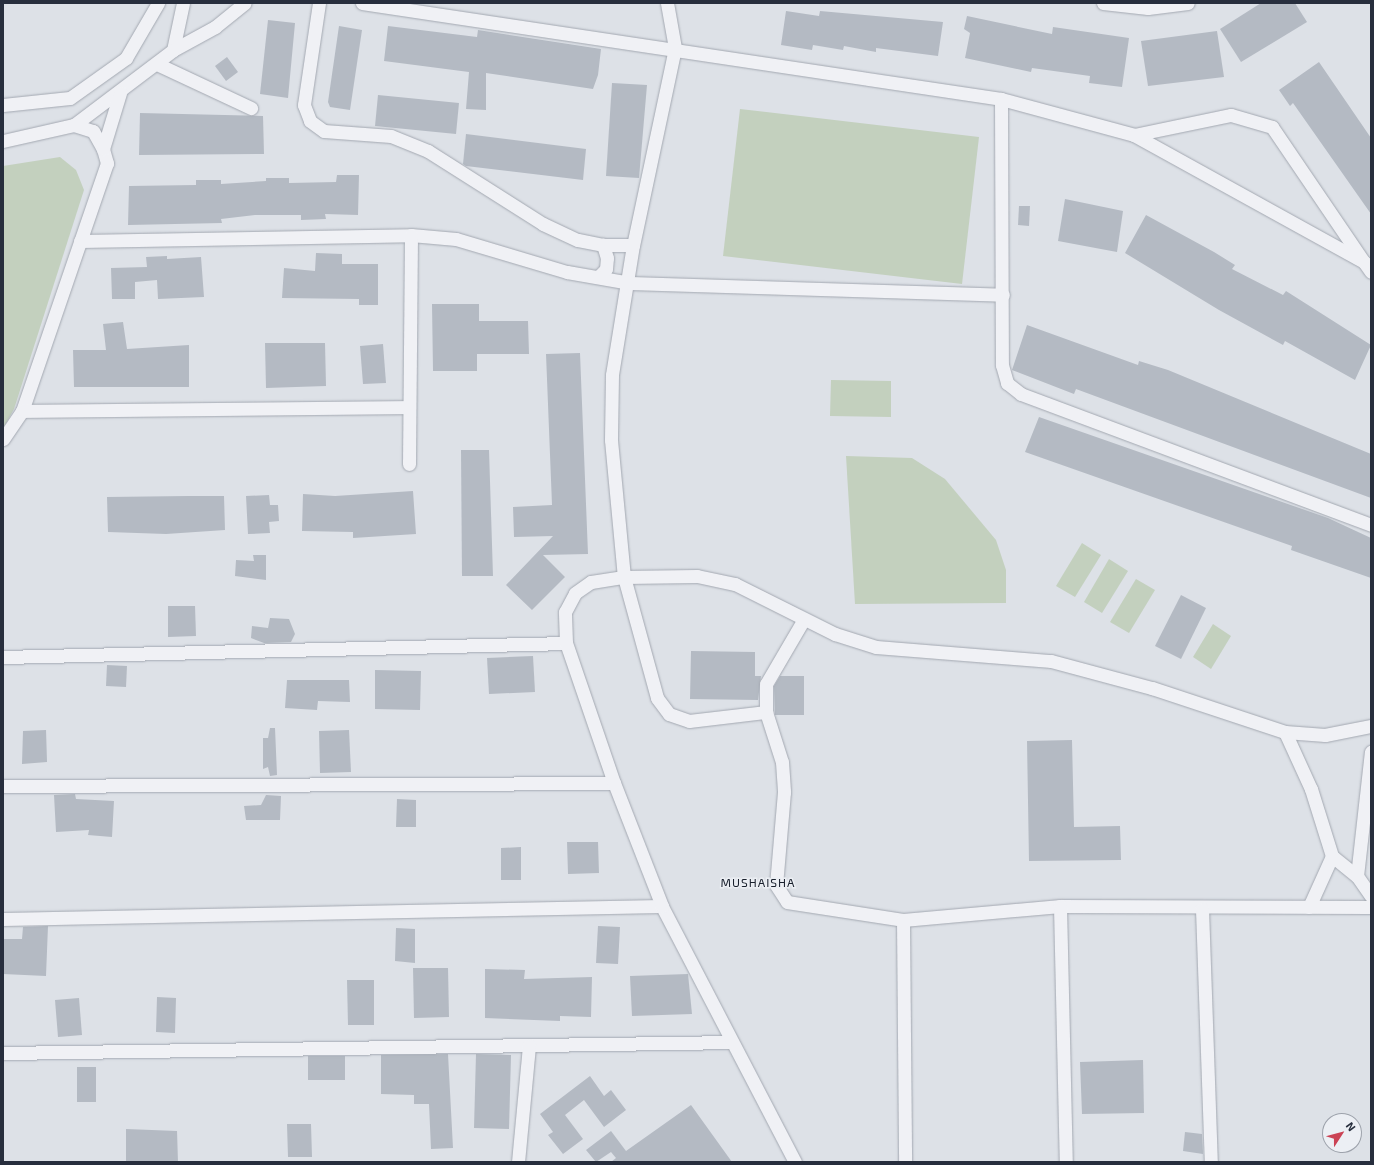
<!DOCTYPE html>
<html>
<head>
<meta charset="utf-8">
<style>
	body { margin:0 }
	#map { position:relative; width:1374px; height:1165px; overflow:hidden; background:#dde1e7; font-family:"Exo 2",sans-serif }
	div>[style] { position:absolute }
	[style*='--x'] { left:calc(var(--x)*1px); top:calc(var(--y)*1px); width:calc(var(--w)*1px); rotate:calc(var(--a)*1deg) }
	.green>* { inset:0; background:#c3d0be }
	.building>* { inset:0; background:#b4bac3 }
	.roads { filter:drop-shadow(0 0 1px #a3a8b1) drop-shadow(0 0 1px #a3a8b1) }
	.minor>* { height:13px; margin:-6.5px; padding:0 6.5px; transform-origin:6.5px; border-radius:6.5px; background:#f0f1f5 }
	span { translate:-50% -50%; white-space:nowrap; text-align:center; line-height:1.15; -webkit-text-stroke:3px #eceff4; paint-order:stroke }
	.neighbourhood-label { font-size:12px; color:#19202d; letter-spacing:1px }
	.frame { position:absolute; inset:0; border:4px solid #272e3d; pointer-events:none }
	.north { position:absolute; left:1322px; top:1113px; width:40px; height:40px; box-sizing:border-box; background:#eceff4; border:1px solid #9da2ab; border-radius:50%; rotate:54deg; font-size:11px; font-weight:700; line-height:16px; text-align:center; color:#272e3d }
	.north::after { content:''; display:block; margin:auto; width:14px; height:18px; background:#cb4355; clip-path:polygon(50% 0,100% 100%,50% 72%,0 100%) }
</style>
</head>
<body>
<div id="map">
	<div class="green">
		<div style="clip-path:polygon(740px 109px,979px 137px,962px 284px,723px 256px)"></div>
		<div style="clip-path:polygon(60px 157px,76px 170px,84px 190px,14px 409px,3px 429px,3px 166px)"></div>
		<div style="clip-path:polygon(831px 380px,891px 381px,891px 417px,830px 416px)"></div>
		<div style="clip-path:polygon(846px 456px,912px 458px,945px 479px,996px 540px,1006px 570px,1006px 603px,855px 604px)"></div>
		<div style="clip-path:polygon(1082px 543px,1101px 555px,1075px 597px,1056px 586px)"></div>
		<div style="clip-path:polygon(1109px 559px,1128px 571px,1102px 613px,1084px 602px)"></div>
		<div style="clip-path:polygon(1136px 579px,1155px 590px,1129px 633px,1110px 622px)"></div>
		<div style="clip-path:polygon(1213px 624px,1231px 636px,1211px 669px,1193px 657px)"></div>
	</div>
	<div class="building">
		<div style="clip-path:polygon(1261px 3px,1295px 3px,1307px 22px,1241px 62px,1220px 29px)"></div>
		<div style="clip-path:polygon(786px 11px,819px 16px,820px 11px,943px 22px,938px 56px,876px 48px,876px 52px,844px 46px,843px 50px,813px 45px,812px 50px,781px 45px)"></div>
		<div style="clip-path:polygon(967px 16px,1052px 34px,1053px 27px,1129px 38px,1122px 87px,1089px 83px,1090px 76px,1032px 68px,1031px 72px,965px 58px,970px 33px,964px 29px)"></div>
		<div style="clip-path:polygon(268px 20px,295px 23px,288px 98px,260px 94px)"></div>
		<div style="clip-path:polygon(339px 26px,362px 30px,350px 110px,330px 107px,328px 102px)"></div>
		<div style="clip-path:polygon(388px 26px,477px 37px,478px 30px,601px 49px,598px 75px,593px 89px,486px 73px,486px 110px,466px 109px,469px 72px,384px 61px)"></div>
		<div style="clip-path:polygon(1217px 31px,1224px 77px,1148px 86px,1141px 41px)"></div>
		<div style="clip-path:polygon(227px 57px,238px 72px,226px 81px,215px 66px)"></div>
		<div style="clip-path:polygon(1319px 62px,1371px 138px,1371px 214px,1293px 103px,1290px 106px,1279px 90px)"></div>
		<div style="clip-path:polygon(612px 83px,647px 85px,639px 178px,606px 176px)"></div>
		<div style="clip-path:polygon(378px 95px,459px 103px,456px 134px,375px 126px)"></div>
		<div style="clip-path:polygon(140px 113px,263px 116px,264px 154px,139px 155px)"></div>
		<div style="clip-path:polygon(466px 134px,586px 149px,583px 180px,466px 166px,463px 164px)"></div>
		<div style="clip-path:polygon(337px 175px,359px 175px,358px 215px,325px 214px,326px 219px,301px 220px,301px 215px,255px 215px,221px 219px,222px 223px,128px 225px,129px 186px,196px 185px,196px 180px,221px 180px,221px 184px,266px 181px,266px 178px,289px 178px,289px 183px,336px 182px)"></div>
		<div style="clip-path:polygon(1065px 199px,1123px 211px,1117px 252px,1058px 241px)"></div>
		<div style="clip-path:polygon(1019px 206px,1030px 206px,1029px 226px,1018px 225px)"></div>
		<div style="clip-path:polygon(1146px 215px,1214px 252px,1235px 265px,1232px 269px,1283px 295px,1286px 291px,1371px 345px,1355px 380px,1285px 341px,1283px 345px,1219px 310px,1125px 253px)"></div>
		<div style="clip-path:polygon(316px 253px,342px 254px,342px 264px,378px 264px,378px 305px,359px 305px,359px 299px,282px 298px,284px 268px,315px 271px)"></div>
		<div style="clip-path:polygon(167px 256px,167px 259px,201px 257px,204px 297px,158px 299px,157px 280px,135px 282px,135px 299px,112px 299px,111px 268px,147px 267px,146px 257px)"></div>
		<div style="clip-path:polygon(432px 304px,479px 304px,479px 321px,528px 321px,529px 354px,477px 354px,477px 371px,433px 371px)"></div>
		<div style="clip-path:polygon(123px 322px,127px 349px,189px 345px,189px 387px,74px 387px,73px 350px,106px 350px,103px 324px)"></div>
		<div style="clip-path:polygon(1027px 325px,1138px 365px,1139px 361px,1168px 370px,1371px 454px,1371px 498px,1076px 389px,1074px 394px,1012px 370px)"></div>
		<div style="clip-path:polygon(265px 343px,325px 343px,326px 386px,266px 388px)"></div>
		<div style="clip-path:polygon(383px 344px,386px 383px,363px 384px,360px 346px)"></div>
		<div style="clip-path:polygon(580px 353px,588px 554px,543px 555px,565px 577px,532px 610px,506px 585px,553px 536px,514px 537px,513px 507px,552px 505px,546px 354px)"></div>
		<div style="clip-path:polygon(1039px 417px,1328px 518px,1371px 538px,1371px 578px,1291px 550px,1292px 546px,1025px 452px)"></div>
		<div style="clip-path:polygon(461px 450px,489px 450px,493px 576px,462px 576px)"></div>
		<div style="clip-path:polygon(413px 491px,416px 534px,353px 538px,353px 532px,302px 531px,303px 494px,335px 496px)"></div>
		<div style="clip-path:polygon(269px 495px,270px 505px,278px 505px,279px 521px,269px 522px,270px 533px,248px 534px,246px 496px)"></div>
		<div style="clip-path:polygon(188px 496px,224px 496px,225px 530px,166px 534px,108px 532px,107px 497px)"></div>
		<div style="clip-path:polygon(253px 555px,266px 555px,266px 580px,235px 576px,236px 560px,254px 561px)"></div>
		<div style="clip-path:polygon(1181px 595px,1206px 608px,1181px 659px,1155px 646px)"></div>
		<div style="clip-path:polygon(168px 606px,195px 606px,196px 636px,168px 637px)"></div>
		<div style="clip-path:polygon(270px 618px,289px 619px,295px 634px,291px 642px,264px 643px,251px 638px,252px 626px,268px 628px)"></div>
		<div style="clip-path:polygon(691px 651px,755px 652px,755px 676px,761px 676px,758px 700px,690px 699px)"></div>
		<div style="clip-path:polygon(533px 656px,535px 692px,489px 694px,487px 658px)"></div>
		<div style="clip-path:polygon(107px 665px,127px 666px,126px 687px,106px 686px)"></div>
		<div style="clip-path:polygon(375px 670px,421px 671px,420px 710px,375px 709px)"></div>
		<div style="clip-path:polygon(780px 676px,804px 676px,804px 715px,775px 715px,774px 686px)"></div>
		<div style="clip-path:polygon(287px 680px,349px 680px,350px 702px,318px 701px,317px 710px,285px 708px)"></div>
		<div style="clip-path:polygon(270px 728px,275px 728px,277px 775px,270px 776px,268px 767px,263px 769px,263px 738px,268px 738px)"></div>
		<div style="clip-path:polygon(46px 730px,47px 762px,22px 764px,23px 731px)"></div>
		<div style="clip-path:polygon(349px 730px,351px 772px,320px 773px,319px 731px)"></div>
		<div style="clip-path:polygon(1072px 740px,1074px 827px,1120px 826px,1121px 860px,1029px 861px,1027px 741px)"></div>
		<div style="clip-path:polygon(75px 794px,76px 799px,114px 801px,112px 837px,88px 835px,89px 830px,56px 832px,54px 795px)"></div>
		<div style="clip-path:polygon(266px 795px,281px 796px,280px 820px,246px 820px,244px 806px,261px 805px)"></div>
		<div style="clip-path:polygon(397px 799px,416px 800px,416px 827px,396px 827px)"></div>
		<div style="clip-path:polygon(567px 842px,598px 842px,599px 873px,568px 874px)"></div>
		<div style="clip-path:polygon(521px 847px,521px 880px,501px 880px,501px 848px)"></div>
		<div style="clip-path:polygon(48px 926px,46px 976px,3px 974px,3px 939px,22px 939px,23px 927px)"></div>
		<div style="clip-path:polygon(598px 926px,620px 927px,618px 964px,596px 963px)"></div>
		<div style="clip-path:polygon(396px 928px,415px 929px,415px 963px,395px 961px)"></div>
		<div style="clip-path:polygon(413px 968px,448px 968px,449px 1017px,414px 1018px)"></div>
		<div style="clip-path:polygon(485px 969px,525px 970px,524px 979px,592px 977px,591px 1017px,560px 1016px,560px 1021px,485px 1018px)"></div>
		<div style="clip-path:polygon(688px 974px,692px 1014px,632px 1016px,630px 976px)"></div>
		<div style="clip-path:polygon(347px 980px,374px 980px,374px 1025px,348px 1025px)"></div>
		<div style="clip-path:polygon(157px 997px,176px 998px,175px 1033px,156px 1032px)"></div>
		<div style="clip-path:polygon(79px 998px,82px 1035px,58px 1037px,55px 1000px)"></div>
		<div style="clip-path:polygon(448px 1054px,453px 1148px,431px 1149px,429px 1104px,414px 1104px,414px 1095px,381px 1094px,381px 1055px)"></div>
		<div style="clip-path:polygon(476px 1054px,511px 1055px,509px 1129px,474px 1128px)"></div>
		<div style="clip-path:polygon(308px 1056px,345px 1056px,345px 1080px,308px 1080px)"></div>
		<div style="clip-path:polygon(1143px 1060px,1144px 1113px,1082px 1114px,1080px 1062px)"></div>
		<div style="clip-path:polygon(77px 1067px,96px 1067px,96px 1102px,77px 1102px)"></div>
		<div style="clip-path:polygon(590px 1076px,604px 1096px,611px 1090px,626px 1110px,604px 1127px,584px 1100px,565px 1115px,583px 1139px,563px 1154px,548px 1135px,553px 1132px,540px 1114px)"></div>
		<div style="clip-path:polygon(691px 1105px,732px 1162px,611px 1162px,616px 1158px,611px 1152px,596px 1162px,586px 1150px,611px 1131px,626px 1151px)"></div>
		<div style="clip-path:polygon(287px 1124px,311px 1124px,312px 1157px,288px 1157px)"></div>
		<div style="clip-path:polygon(126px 1129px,177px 1131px,178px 1162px,126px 1162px)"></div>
		<div style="clip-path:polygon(1185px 1132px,1202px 1134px,1203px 1154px,1183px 1151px)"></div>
	</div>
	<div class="roads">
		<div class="minor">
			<div style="--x:319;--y:3;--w:103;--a:98.4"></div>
			<div style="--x:304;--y:105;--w:17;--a:69"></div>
			<div style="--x:310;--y:121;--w:17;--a:36"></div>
			<div style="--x:324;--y:131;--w:67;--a:4.3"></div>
			<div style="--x:391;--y:136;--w:40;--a:22"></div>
			<div style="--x:428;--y:151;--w:136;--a:32.4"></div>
			<div style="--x:543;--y:224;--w:38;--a:25"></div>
			<div style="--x:578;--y:240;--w:25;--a:11"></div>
			<div style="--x:603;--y:245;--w:30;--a:0"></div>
			<div style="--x:362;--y:3;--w:646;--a:8.54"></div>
			<div style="--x:1001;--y:99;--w:138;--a:15.1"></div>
			<div style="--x:1134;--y:135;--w:263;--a:28.9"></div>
			<div style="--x:1364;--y:262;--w:12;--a:55"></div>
			<div style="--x:667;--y:3;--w:46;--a:79.9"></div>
			<div style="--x:675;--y:48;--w:201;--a:102"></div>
			<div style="--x:633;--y:245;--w:132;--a:99.2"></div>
			<div style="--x:612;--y:375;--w:65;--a:90.9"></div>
			<div style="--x:611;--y:440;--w:138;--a:84.6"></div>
			<div style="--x:624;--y:577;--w:125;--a:74.7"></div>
			<div style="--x:657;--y:698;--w:20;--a:53"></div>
			<div style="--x:669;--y:714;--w:21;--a:19"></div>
			<div style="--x:689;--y:721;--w:78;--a:-6.7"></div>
			<div style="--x:1103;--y:3;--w:45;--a:6.3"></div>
			<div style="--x:1148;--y:8;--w:40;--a:-7.1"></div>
			<div style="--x:173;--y:50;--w:48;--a:-78"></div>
			<div style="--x:157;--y:64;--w:104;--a:25.1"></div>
			<div style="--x:1001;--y:99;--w:266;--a:89.8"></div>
			<div style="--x:1002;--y:365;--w:19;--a:74"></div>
			<div style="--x:1007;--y:383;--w:18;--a:38"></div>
			<div style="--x:1021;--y:394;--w:374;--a:20.5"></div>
			<div style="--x:3;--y:105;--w:67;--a:-6"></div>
			<div style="--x:70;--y:98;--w:69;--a:-35.5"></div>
			<div style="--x:126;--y:58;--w:64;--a:-59.8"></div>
			<div style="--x:74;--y:125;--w:124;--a:-37.1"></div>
			<div style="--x:173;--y:50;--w:48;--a:-28.7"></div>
			<div style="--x:215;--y:27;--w:38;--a:-39"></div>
			<div style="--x:1134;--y:135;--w:99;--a:-11.7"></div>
			<div style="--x:1231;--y:115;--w:43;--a:16.3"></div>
			<div style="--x:1272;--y:127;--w:162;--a:55.8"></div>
			<div style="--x:3;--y:141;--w:73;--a:-12.7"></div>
			<div style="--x:74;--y:125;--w:20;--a:18"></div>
			<div style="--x:93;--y:131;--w:21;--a:61"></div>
			<div style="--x:103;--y:149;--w:15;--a:74"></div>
			<div style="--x:107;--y:163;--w:262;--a:108.9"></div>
			<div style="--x:22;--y:411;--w:34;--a:124"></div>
			<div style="--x:103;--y:149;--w:59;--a:-73.1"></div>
			<div style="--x:80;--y:241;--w:331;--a:-1"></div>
			<div style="--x:411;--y:235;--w:45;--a:5.1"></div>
			<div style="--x:456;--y:239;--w:116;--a:16.6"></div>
			<div style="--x:567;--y:272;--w:64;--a:9.9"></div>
			<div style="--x:630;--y:283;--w:373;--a:1.8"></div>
			<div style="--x:598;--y:277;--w:11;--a:-45"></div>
			<div style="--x:606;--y:269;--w:11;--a:-85"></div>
			<div style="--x:607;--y:258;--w:14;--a:-107"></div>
			<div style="--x:22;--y:411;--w:387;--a:-0.6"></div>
			<div style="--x:409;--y:464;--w:229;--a:-89.5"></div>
			<div style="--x:804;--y:619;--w:75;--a:120.3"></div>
			<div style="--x:766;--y:684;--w:28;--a:90"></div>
			<div style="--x:766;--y:712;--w:52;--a:72.3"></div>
			<div style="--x:782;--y:762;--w:30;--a:86"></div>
			<div style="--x:784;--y:792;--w:93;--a:94.9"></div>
			<div style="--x:776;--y:885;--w:20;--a:57"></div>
			<div style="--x:787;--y:902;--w:117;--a:8.8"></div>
			<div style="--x:903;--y:920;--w:158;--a:-5.1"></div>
			<div style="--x:1060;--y:906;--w:311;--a:0.2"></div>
			<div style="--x:3;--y:657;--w:563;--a:-1.42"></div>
			<div style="--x:1285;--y:732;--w:63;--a:65.5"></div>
			<div style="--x:1311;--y:789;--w:70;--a:72.6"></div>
			<div style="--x:1332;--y:856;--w:32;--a:39"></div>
			<div style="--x:1357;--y:876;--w:24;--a:55"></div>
			<div style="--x:3;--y:786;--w:611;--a:-0.28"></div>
			<div style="--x:1357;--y:876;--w:125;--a:-83.6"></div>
			<div style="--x:1060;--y:906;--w:256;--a:88.7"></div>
			<div style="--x:1309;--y:907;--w:56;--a:-65.7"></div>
			<div style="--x:1202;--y:909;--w:253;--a:88"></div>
			<div style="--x:3;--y:919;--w:659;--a:-1.13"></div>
			<div style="--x:903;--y:920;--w:242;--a:89.5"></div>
			<div style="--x:3;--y:1053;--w:729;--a:-0.86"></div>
			<div style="--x:518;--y:1162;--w:117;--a:-84.6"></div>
			<div style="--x:795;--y:1162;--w:288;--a:-117.5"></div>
			<div style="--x:662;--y:906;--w:132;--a:-111.3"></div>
			<div style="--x:614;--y:783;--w:148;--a:-108.9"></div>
			<div style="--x:566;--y:643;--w:31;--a:-92"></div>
			<div style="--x:565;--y:612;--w:21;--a:-62"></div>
			<div style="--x:575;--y:593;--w:19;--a:-35"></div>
			<div style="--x:591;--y:582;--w:33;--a:-9"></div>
			<div style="--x:624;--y:577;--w:73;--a:-0.8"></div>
			<div style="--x:697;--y:576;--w:39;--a:12"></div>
			<div style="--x:735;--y:584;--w:112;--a:26.6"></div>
			<div style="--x:835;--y:634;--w:43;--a:17.6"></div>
			<div style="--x:876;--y:647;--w:176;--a:4.6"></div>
			<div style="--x:1051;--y:661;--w:105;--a:15"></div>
			<div style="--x:1152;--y:688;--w:140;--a:18.3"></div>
			<div style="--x:1285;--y:732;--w:40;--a:4.3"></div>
			<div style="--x:1325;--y:735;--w:47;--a:-11.1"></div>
		</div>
	</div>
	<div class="neighbourhood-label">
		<span style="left:758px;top:883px">MUSHAISHA</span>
	</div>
	<div class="frame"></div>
	<div class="north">N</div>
</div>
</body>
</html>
